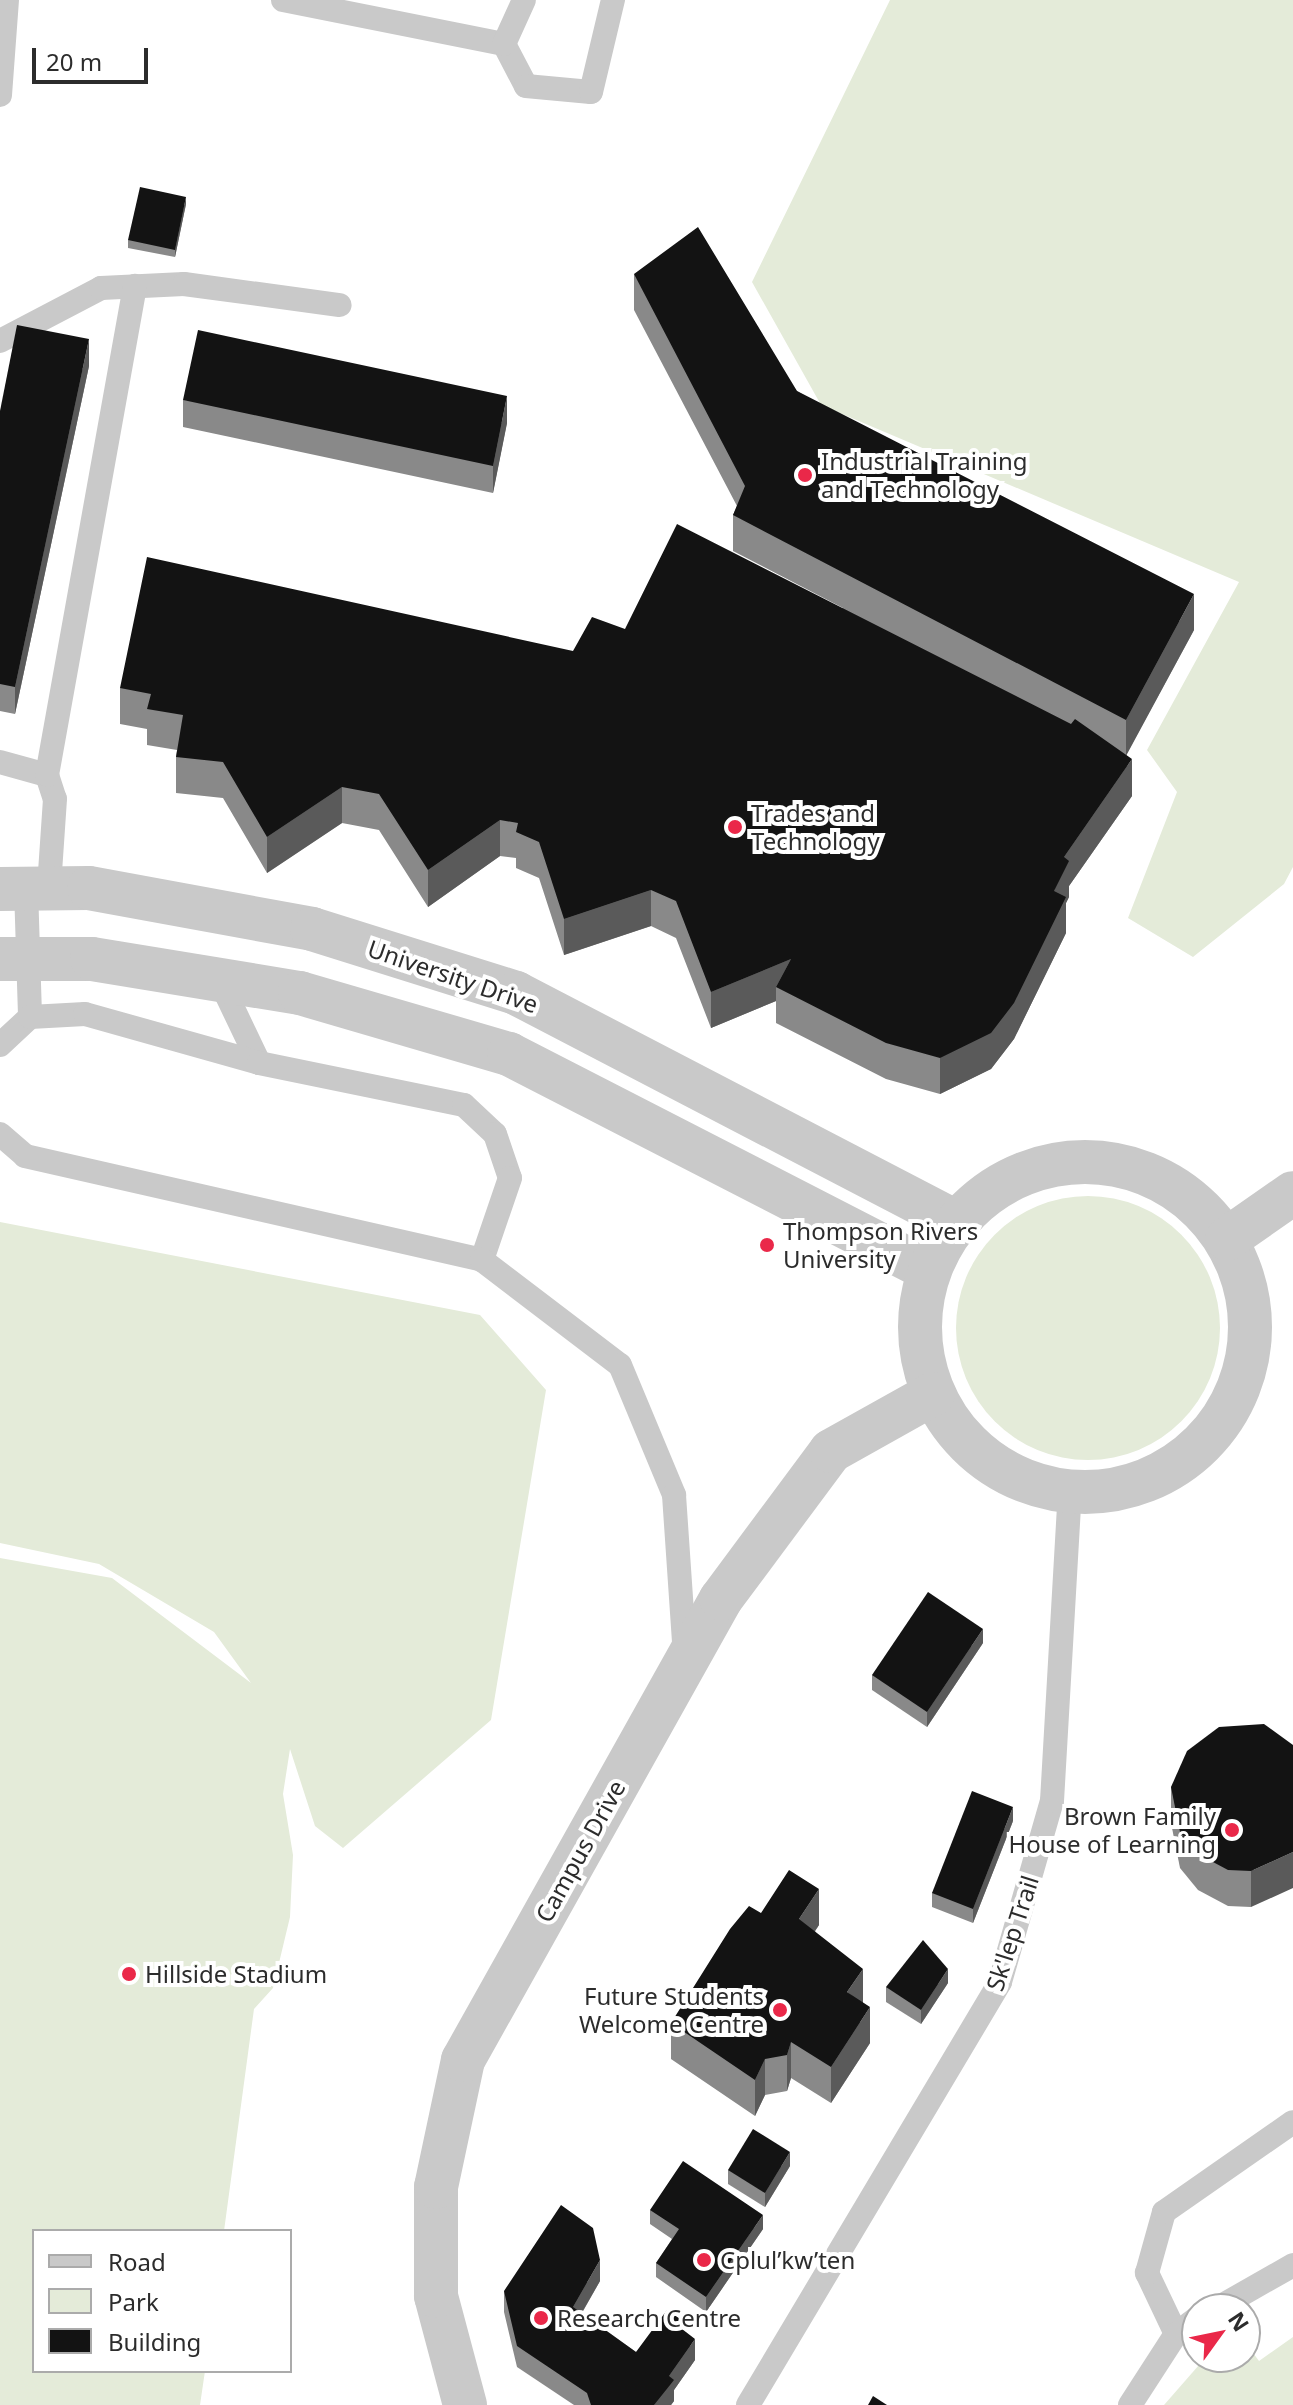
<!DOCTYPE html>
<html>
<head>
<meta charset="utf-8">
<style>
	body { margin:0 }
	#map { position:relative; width:1293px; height:2405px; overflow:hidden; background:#fff; font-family:"Noto Sans",sans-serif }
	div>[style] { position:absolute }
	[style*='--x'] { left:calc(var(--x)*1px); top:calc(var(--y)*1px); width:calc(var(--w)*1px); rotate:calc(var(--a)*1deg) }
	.green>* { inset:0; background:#e4ebd9 }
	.round { border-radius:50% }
	.lane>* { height:24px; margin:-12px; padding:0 12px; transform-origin:12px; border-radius:12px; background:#c9c9c9 }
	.street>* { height:44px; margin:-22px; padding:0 22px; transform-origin:22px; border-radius:22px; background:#c9c9c9 }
	.street>.ring { margin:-22px; padding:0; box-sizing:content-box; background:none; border:44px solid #c9c9c9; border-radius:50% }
	.wall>* { inset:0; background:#898989 }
	.shaded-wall>* { inset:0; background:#5a5a5a }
	.building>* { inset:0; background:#131313 }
	.dots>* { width:22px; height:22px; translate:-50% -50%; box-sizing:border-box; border:4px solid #fff; border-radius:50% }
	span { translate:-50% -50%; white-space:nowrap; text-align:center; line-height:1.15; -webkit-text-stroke:8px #fff; paint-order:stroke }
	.poi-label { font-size:24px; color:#2c2c2c }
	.left { translate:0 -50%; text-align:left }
	.right { translate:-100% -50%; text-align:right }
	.street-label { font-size:24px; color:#2c2c2c }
	.legend { position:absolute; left:32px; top:2229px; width:260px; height:144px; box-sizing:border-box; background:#fff; border:2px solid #ababab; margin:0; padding:10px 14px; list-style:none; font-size:24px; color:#2c2c2c }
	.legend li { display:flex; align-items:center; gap:16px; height:40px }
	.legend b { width:40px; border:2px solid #ababab }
	.north { position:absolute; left:1181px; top:2293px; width:80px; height:80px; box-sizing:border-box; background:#fff; border:2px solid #ababab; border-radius:50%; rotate:57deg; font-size:22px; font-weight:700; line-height:32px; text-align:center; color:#2c2c2c }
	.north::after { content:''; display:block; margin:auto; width:28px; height:36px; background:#ea2849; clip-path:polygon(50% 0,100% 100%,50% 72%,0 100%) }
	.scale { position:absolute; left:32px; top:48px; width:116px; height:36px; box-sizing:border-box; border:4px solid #2c2c2c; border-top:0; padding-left:10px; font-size:24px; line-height:28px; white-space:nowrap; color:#2c2c2c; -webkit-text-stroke:6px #fff; paint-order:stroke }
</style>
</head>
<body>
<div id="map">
	<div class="green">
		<div style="clip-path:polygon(890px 0,1293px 0,1293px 867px,1284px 884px,1193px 957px,1128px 918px,1177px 792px,1147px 750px,1239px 582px,821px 405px,752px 282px)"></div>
		<div class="round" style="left:956px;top:1196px;width:264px;height:264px"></div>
		<div style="clip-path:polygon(0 1222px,480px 1315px,546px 1390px,491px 1720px,343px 1848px,315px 1826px,290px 1749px,283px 1794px,293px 1855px,290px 1917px,273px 1988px,254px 2009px,224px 2231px,34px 2231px,34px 2371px,205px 2371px,200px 2405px,0 2405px,0 1558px,112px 1578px,251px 1683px,214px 1632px,99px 1564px,0 1543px)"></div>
		<div style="clip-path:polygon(1293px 2337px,1293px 2405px,1164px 2405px,1206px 2357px,1245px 2357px,1245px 2342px,1259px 2361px)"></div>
	</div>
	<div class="lane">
		<div style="--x:283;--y:0;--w:225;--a:11.3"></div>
		<div style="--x:504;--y:44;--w:47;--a:62.4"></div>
		<div style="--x:526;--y:86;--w:65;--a:5.3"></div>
		<div style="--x:591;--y:92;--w:95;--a:-76.6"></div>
		<div style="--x:504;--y:44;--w:48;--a:-65.6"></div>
		<div style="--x:0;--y:95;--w:95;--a:-85.8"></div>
		<div style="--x:0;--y:341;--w:114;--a:-27.7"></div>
		<div style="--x:101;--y:288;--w:83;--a:-2.8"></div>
		<div style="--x:184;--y:284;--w:157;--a:7.7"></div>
		<div style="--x:0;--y:762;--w:49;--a:15.5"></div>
		<div style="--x:47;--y:775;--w:25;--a:72"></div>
		<div style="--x:55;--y:799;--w:89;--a:93.9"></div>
		<div style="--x:47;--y:775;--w:497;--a:-79.8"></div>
		<div style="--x:26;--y:888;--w:129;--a:88.2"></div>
		<div style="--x:219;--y:979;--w:93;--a:64.5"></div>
		<div style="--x:0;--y:1045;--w:41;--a:-43"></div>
		<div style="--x:30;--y:1017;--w:55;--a:-3.1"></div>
		<div style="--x:85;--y:1014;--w:181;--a:15.7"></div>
		<div style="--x:259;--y:1063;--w:209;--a:11.6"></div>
		<div style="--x:464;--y:1105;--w:42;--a:43.1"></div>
		<div style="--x:495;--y:1134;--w:46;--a:71.2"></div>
		<div style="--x:510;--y:1178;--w:87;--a:108.9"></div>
		<div style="--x:0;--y:1134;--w:33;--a:41"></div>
		<div style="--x:25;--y:1156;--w:469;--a:12.8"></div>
		<div style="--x:482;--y:1260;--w:173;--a:37.3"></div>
		<div style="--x:620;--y:1365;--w:141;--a:67.4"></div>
		<div style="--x:674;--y:1495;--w:160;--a:86.1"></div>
		<div style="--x:1216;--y:2309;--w:89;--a:-29.7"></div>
		<div style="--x:1197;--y:2318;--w:26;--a:143"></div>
		<div style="--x:1176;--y:2334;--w:68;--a:-115.4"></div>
		<div style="--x:1147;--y:2273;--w:63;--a:-74.4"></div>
		<div style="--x:1164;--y:2212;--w:157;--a:-34.9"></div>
		<div style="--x:748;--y:2405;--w:492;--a:-59.2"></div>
		<div style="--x:1000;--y:1982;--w:188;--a:-74"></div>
		<div style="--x:1052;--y:1801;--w:310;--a:-86.7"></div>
		<div style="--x:1130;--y:2405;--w:85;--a:-57.1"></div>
	</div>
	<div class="street">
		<div style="--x:0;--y:889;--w:89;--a:-0.6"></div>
		<div style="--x:89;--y:888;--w:227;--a:10.4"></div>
		<div style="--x:312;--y:929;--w:214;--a:17.4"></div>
		<div style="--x:516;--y:993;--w:495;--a:27.5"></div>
		<div style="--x:0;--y:959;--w:92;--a:0"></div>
		<div style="--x:92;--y:959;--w:211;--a:9.3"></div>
		<div style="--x:300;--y:993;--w:218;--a:16.3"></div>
		<div style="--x:509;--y:1054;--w:472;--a:27.2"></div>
		<div class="ring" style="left:920px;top:1162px;width:286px;height:286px"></div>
		<div style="--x:1227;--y:1239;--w:80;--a:-34.9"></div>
		<div style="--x:465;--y:2405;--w:113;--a:-104.9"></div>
		<div style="--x:436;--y:2296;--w:109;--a:-90"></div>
		<div style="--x:436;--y:2187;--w:130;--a:-78"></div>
		<div style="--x:463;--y:2060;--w:528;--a:-60.77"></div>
		<div style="--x:721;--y:1599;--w:184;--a:-53.4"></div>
		<div style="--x:831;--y:1451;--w:117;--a:-29.2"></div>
	</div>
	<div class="wall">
		<div style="clip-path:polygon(186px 204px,175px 257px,128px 248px,128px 240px)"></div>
		<div style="clip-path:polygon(634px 274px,797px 391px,1194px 630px,1126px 755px,1132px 796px,1069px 886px,1069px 897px,1066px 903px,1066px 933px,1014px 1039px,991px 1069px,940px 1094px,886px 1079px,776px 1023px,776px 1001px,711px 1028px,676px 938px,651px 926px,564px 955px,539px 878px,516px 868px,516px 858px,500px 856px,428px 907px,379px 830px,342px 823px,267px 873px,223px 798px,176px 793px,176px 757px,177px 750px,147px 745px,147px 729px,120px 724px,120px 688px,573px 651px,625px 629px,843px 608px,733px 551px,733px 515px,737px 506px,634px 310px)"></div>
		<div style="clip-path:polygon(89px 366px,15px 714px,0 711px,0 411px)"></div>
		<div style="clip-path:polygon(183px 400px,507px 423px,493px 493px,183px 427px)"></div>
		<div style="clip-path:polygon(983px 1643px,927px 1727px,872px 1690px,872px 1675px)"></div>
		<div style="clip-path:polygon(1264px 1724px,1251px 1907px,1228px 1906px,1198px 1890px,1180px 1868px,1171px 1823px,1171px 1787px)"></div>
		<div style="clip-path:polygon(1013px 1821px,973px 1923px,932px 1907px,932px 1893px)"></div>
		<div style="clip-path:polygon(761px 1913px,819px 1925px,815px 1931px,870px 2043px,831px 2103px,791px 2078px,787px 2091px,765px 2095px,755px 2116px,671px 2059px,671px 2023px)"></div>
		<div style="clip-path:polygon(948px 1983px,921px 2024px,886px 2002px,886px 1987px)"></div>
		<div style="clip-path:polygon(790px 2166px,765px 2207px,728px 2184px,728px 2170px)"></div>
		<div style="clip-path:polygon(650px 2210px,763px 2229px,706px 2312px,656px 2277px,656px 2263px,672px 2239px,650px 2224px)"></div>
		<div style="clip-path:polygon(600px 2281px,582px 2313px,636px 2352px,686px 2332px,695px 2360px,674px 2390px,674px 2401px,671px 2405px,574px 2405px,517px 2367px,504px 2312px,504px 2291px)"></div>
	</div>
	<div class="shaded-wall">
		<div style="clip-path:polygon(186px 197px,186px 204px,175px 257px,175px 250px)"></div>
		<div style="clip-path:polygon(89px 339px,89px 366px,15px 714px,15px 687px)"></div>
		<div style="clip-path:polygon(507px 396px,507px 423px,493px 493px,493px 466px)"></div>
		<div style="clip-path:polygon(1194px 594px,1194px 630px,1126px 756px,1126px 720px)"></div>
		<div style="clip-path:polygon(1132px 759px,1132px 796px,1069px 886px,1069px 897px,1066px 903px,1066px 933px,1014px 1039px,991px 1069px,940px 1094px,940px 1058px,1054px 891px,1064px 857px)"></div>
		<div style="clip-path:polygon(342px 787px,342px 823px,267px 873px,267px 837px)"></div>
		<div style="clip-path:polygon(500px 820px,500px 856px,428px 907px,428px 870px)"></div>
		<div style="clip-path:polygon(651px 890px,651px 926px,564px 955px,564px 919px)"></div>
		<div style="clip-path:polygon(791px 959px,776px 987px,776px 1001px,711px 1028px,711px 992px)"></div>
		<div style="clip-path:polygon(983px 1629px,983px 1643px,927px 1727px,927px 1712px)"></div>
		<div style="clip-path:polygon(1013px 1807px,1013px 1821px,973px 1923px,973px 1909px)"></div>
		<div style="clip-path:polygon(1293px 1852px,1293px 1888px,1251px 1907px,1251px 1871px)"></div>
		<div style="clip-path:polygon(819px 1889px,819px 1925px,799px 1955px,799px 1919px)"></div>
		<div style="clip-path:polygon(863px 1969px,863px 2005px,847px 1992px)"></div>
		<div style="clip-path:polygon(948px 1969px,948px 1983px,921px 2024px,921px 2010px)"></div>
		<div style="clip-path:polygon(870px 2007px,870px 2043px,831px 2103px,831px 2067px)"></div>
		<div style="clip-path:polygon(791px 2042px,791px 2078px,787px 2091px,787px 2055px)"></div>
		<div style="clip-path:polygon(765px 2059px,765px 2095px,755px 2116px,755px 2080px)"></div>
		<div style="clip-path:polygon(790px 2152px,790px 2166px,765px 2207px,765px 2193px)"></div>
		<div style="clip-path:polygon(763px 2215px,763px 2229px,706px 2312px,706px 2297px)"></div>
		<div style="clip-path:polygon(600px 2260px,600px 2281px,573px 2328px,573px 2307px)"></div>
		<div style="clip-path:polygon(695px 2339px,695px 2360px,674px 2390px,674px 2401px,671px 2405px,654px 2405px,669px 2376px)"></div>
	</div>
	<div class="building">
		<div style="clip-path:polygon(140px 187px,186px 197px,175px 250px,128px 240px)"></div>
		<div style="clip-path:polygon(698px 227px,797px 391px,1194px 594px,1126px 720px,733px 515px,745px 486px,634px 274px)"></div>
		<div style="clip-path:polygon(17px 325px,89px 339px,15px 687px,0 684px,0 411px)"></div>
		<div style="clip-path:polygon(198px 330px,507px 396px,493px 466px,183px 400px)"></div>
		<div style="clip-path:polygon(677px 524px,1071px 724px,1075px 719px,1132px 759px,1064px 857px,1069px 861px,1054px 891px,1066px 897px,1014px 1003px,991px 1033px,940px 1058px,886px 1043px,776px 987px,791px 959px,711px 992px,676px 901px,651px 890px,564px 919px,539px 842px,516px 832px,518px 823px,500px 820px,428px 870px,379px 794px,342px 787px,267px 837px,223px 762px,176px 757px,183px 715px,147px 709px,151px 694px,120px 688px,147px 557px,573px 651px,592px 617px,625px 629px)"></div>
		<div style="clip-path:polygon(928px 1592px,983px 1629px,927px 1712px,872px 1675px)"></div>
		<div style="clip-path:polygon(1264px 1724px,1293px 1745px,1293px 1852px,1251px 1871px,1228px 1870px,1198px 1854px,1180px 1832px,1171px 1787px,1187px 1751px,1219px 1727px)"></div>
		<div style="clip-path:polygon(972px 1791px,1013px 1807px,973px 1909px,932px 1893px)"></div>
		<div style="clip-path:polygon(789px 1870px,819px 1889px,799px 1919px,863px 1969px,847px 1992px,870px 2007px,831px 2067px,791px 2042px,787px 2055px,765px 2059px,755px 2080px,671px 2023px,730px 1929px,749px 1906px,761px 1913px)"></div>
		<div style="clip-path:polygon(923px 1940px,948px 1969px,921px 2010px,886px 1987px)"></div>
		<div style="clip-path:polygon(753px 2129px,790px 2152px,765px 2193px,728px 2170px)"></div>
		<div style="clip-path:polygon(683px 2161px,763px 2215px,706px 2297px,656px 2263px,679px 2229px,650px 2210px)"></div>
		<div style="clip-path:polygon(561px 2205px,593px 2228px,600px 2260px,573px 2307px,636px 2352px,667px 2310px,686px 2323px,682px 2329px,695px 2339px,669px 2376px,674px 2380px,654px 2405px,591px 2405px,587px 2393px,517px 2346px,504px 2291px)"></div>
		<div style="clip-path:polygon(873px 2396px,887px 2405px,868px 2405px)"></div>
	</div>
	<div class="dots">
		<div style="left:805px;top:475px;background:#ea2849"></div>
		<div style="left:735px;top:827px;background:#ea2849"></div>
		<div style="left:767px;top:1245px;background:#ea2849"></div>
		<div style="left:1232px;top:1830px;background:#ea2849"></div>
		<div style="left:129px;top:1974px;background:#ea2849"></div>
		<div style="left:780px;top:2010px;background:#ea2849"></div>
		<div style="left:704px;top:2260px;background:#ea2849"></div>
		<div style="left:541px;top:2318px;background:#ea2849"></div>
	</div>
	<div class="poi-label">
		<span class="left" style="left:821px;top:475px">Industrial Training<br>and Technology</span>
		<span class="left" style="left:751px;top:827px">Trades and<br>Technology</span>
		<span class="left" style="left:783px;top:1245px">Thompson Rivers<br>University</span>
		<span class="right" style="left:1216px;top:1830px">Brown Family<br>House of Learning</span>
		<span class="left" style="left:145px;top:1974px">Hillside Stadium</span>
		<span class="right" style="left:764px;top:2010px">Future Students<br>Welcome Centre</span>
		<span class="left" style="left:720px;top:2260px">Cplul’kw’ten</span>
		<span class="left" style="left:557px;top:2318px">Research Centre</span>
	</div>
	<div class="street-label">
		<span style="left:453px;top:976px;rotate:19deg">University Drive</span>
		<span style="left:580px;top:1851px;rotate:-61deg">Campus Drive</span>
		<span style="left:1012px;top:1933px;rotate:-72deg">Sk'lep Trail</span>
	</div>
	<ul class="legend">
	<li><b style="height:10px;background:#c9c9c9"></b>Road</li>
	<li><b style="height:22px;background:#e4ebd9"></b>Park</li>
	<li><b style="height:22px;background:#131313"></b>Building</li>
	</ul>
	<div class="north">N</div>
	<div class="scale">20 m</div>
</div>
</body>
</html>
